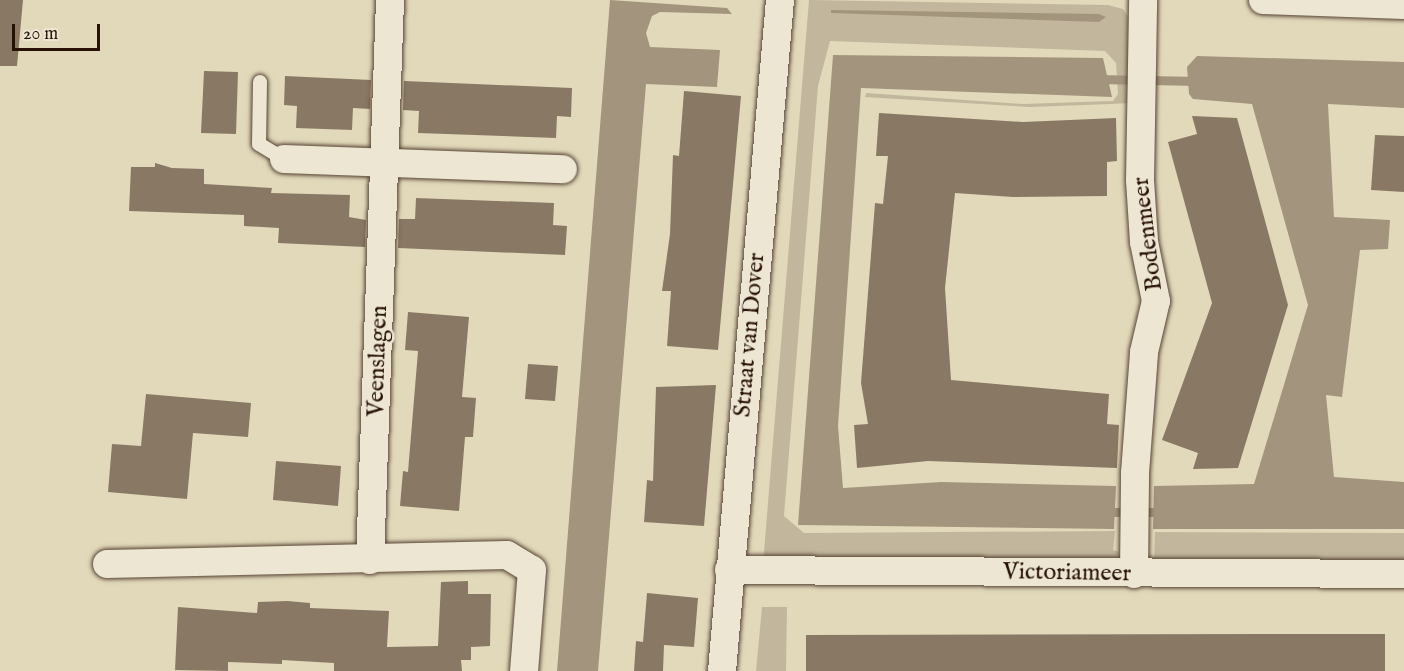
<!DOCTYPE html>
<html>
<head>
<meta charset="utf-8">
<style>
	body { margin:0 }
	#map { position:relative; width:1404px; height:671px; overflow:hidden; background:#e2d9ba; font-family:"IM FELL English",serif }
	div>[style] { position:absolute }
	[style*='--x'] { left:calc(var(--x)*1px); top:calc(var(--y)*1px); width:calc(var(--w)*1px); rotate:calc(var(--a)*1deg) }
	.green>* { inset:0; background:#c2b79c }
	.water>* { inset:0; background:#a3957d }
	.stream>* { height:9px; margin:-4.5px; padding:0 4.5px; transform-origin:4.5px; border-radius:4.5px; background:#a3957d }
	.building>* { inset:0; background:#897964 }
	.roads { filter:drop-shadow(0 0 2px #564334) drop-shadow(0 0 2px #564334) }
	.lane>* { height:14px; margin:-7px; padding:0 7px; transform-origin:7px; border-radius:7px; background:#ece6d2 }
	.street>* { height:28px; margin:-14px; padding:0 14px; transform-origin:14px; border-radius:14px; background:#ece6d2 }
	span { translate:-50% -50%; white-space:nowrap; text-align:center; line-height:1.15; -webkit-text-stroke:5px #ece6d2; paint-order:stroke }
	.street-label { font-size:24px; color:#281107 }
	.scale { position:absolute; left:12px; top:24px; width:88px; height:27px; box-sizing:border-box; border:3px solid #281107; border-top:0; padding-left:8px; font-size:18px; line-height:21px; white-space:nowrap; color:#281107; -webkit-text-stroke:4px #ece6d2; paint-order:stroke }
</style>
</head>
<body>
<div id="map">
	<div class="green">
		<div style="clip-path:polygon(809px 0,1108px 5px,1123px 9px,1132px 23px,1130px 103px,1111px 104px,1030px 107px,865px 97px,866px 93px,1023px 104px,1113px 101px,1118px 94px,1116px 63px,1105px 51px,830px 41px,818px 86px,784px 516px,804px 533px,1115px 531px,1113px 550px,1119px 552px,1114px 561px,763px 564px)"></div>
		<div style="clip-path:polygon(1155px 532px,1404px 533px,1404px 564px,1154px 564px)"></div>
		<div style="clip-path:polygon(762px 607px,787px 607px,786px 671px,756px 671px)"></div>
	</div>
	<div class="water">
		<div style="clip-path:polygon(610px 0,727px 8px,732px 14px,660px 12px,652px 16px,646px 33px,650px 47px,720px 50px,717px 87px,646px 84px,598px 671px,557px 671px)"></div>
		<div style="clip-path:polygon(831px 10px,1099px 14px,1106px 17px,1099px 22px,831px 13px)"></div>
		<div style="clip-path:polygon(833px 55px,1103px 58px,1112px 97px,861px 88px,838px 426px,843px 488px,941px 482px,1116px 486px,1114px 529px,798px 525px)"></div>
		<div style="clip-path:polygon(1197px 56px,1404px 62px,1404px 108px,1328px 104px,1334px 217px,1390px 220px,1388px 249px,1360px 250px,1342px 397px,1326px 395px,1334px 477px,1404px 482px,1404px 529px,1153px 529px,1154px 486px,1254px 484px,1308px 305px,1252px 104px,1193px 99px,1189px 94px,1187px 67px)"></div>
	</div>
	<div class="stream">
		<div style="--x:1097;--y:79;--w:101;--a:1.1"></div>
		<div style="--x:1104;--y:512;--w:61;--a:0"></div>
	</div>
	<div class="building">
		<div style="clip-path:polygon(0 0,23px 0,17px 66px,0 66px)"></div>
		<div style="clip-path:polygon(204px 71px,238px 72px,236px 134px,201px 133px)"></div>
		<div style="clip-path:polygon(285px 76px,371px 80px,370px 109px,353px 108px,352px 130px,296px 128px,297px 106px,284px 105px)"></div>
		<div style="clip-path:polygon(404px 81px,572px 88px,571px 117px,557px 116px,556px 138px,418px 133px,419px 111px,403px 110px)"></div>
		<div style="clip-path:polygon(684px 91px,741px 96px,718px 350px,667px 346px,671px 291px,662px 291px,670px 234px,673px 155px,679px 156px)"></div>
		<div style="clip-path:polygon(879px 113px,1023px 122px,1116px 118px,1117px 161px,1107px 162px,1107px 196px,1013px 197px,955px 193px,945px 288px,951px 380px,1109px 394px,1107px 424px,1119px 425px,1117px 468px,928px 461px,857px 468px,854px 425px,868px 424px,861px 383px,875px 203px,883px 204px,888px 156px,876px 156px)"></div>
		<div style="clip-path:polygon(1192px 116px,1237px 118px,1288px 305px,1238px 468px,1193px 469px,1198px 453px,1162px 440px,1212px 303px,1168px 142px,1197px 134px)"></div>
		<div style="clip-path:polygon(1375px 135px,1404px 136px,1404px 192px,1371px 190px)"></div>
		<div style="clip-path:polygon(155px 163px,172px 168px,204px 169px,204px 184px,272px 188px,271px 193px,350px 195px,349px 217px,366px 220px,365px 247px,278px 243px,279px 228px,244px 226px,244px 215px,129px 211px,131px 167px,155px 167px)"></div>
		<div style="clip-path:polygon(416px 198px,554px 203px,553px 225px,567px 226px,565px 255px,398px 248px,399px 219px,415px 219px)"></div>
		<div style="clip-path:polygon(408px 312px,469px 317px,462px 397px,476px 398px,473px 437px,465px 437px,459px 511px,400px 506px,403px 471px,408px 472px,418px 351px,405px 350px)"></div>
		<div style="clip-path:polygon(528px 364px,558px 366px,555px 401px,525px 399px)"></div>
		<div style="clip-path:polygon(716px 385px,704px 526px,644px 522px,647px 480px,653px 481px,656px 387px)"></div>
		<div style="clip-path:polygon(146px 394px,251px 403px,248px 437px,193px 433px,187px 499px,108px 492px,112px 444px,141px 446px)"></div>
		<div style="clip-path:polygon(276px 461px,341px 466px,338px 506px,273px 500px)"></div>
		<div style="clip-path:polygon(468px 581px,468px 594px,491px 594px,490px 646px,471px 647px,471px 660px,461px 660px,462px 671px,334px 671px,334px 663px,282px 660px,282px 664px,228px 662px,228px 671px,175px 670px,178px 607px,257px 613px,258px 602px,287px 601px,310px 603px,310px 608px,389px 611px,387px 647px,438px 646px,441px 582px)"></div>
		<div style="clip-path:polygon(647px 593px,698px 598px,694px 647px,664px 645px,663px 671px,634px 671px,636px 641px,643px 642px)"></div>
		<div style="clip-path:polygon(1268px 634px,1385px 634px,1385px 671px,806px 671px,806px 635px)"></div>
	</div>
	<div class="roads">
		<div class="lane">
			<div style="--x:260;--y:82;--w:62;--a:90.9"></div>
			<div style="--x:259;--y:144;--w:29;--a:31"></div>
		</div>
		<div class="street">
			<div style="--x:1263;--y:0;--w:141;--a:2"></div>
			<div style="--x:284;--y:159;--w:279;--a:2.1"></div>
			<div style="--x:370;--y:560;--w:560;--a:-87.95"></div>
			<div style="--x:107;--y:564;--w:400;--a:-1.3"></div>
			<div style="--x:507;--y:555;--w:29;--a:31"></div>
			<div style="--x:532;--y:570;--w:101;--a:94.5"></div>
			<div style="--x:729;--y:570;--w:675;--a:0.34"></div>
			<div style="--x:1134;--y:574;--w:101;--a:-89.4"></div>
			<div style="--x:1135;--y:473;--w:121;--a:-85.7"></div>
			<div style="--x:1144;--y:352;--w:52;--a:-76.8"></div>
			<div style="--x:1156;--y:301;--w:60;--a:-101.5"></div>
			<div style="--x:1144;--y:242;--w:62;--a:-93.7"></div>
			<div style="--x:1140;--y:180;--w:180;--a:-89"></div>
			<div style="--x:722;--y:671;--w:674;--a:-85.06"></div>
		</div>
	</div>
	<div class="street-label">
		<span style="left:1148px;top:234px;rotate:-97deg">Bodenmeer</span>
		<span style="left:750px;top:335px;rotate:-85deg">Straat van Dover</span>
		<span style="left:378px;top:361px;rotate:-88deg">Veenslagen</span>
		<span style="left:1067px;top:573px;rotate:1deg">Victoriameer</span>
	</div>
	<div class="scale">20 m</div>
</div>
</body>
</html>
